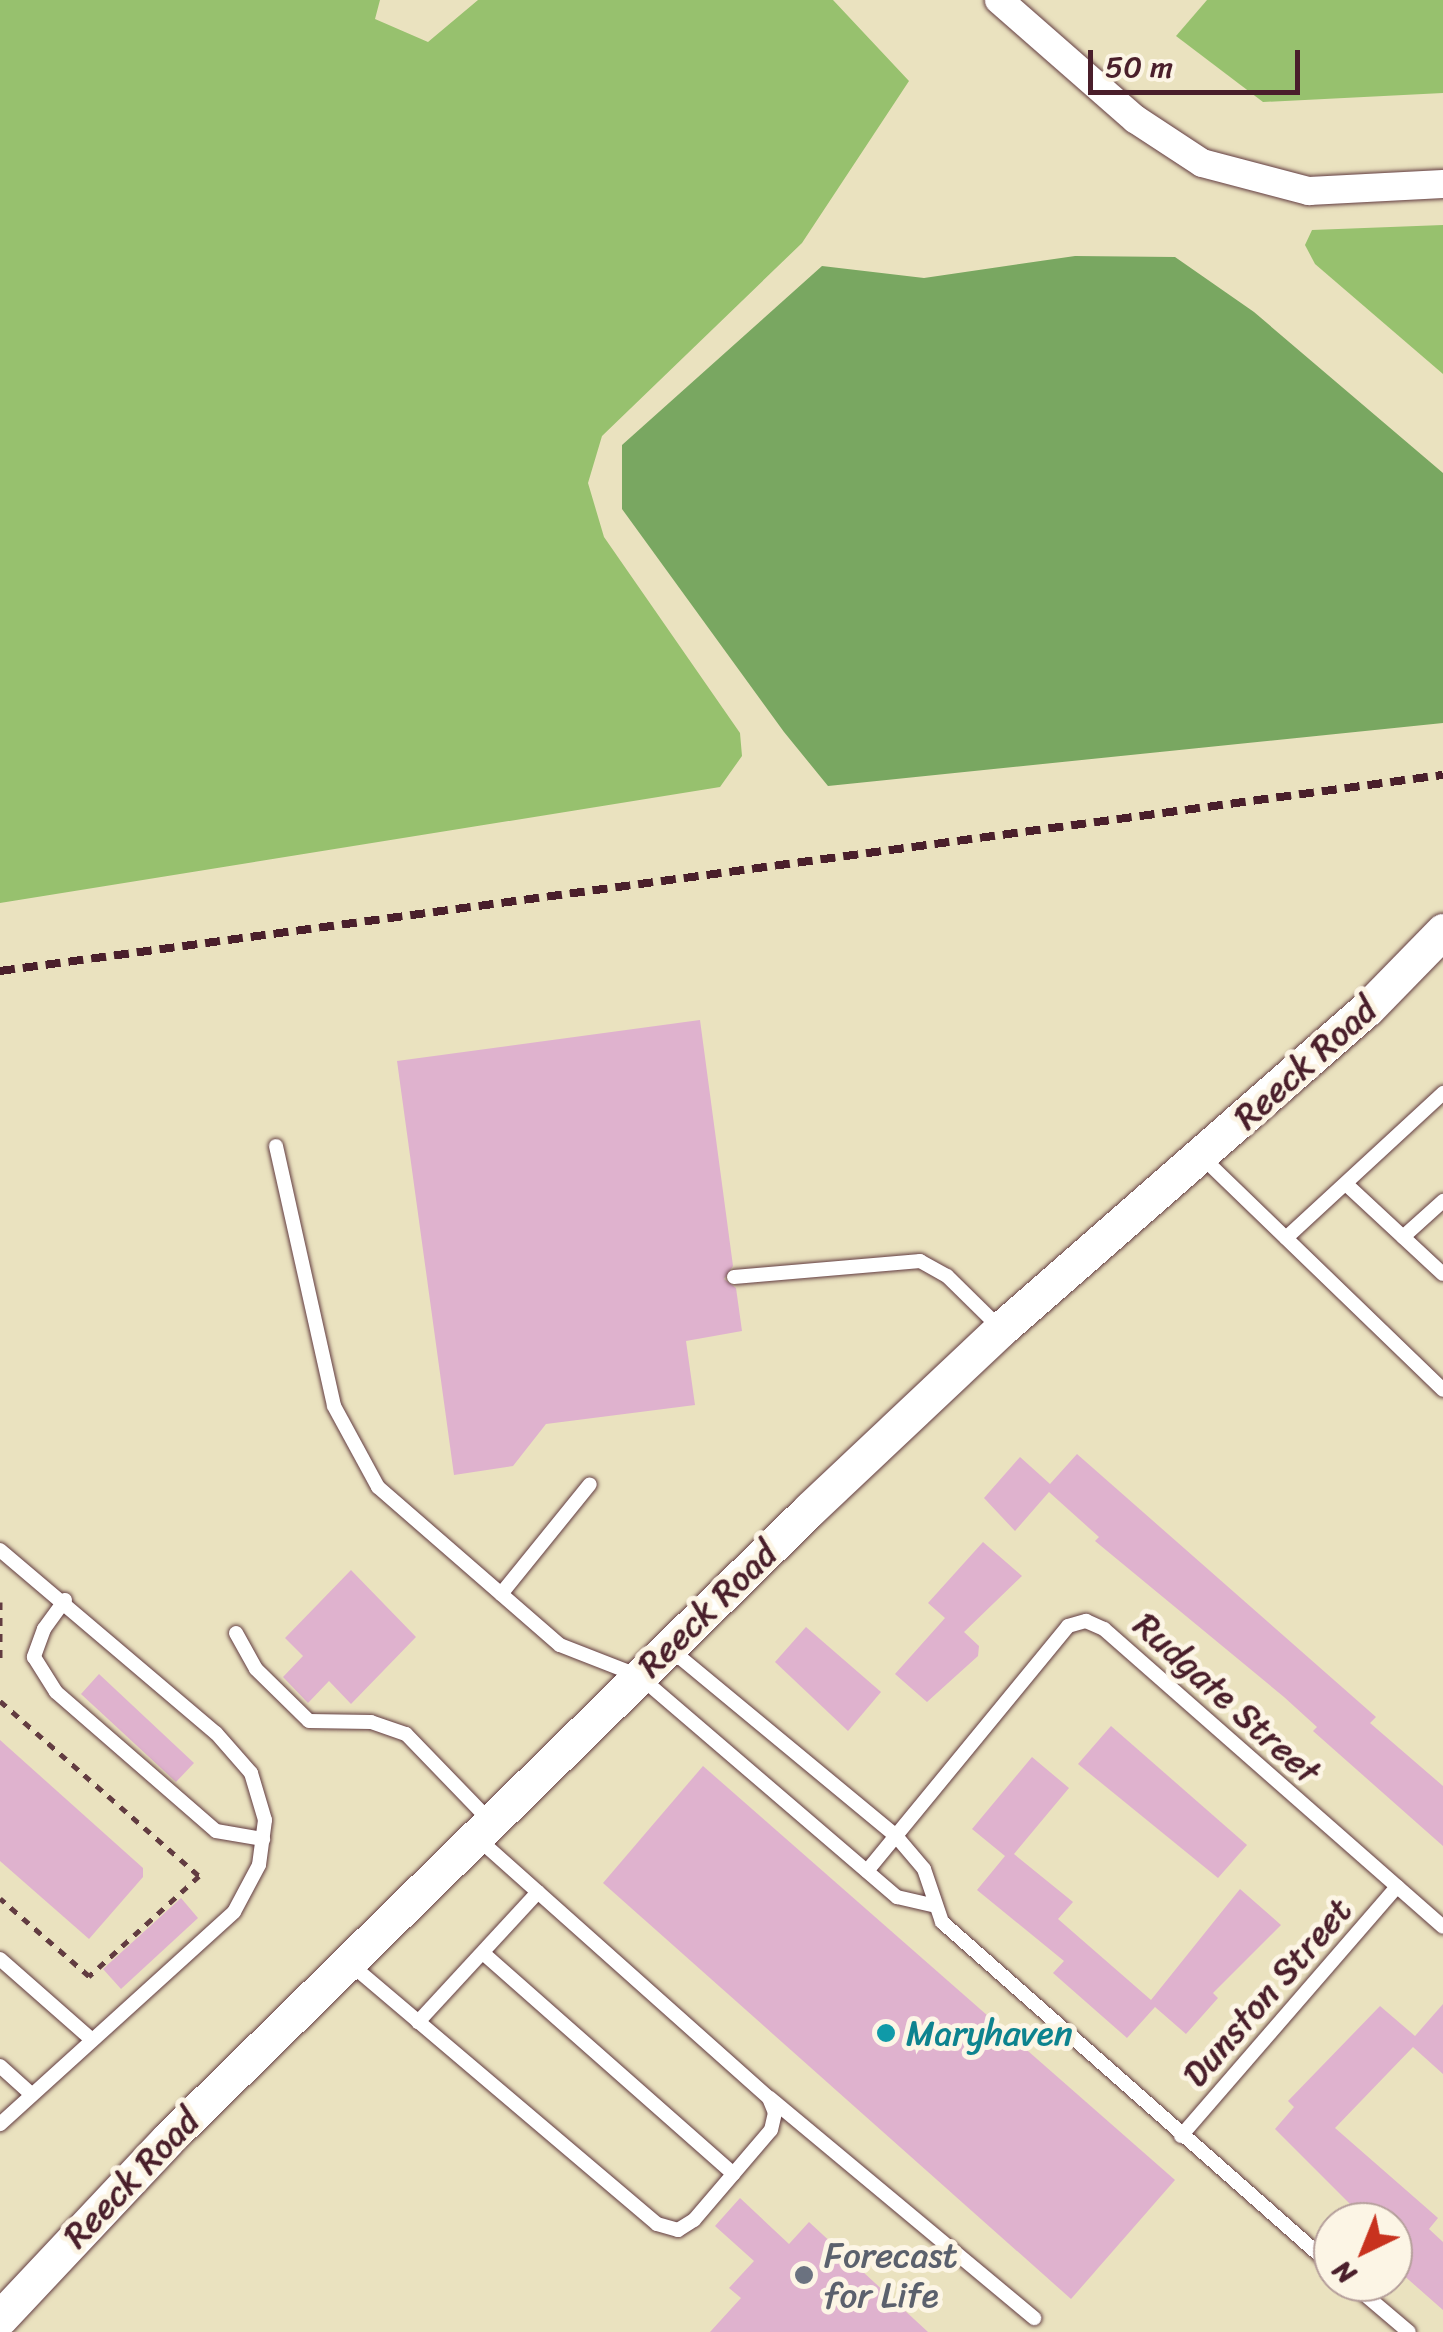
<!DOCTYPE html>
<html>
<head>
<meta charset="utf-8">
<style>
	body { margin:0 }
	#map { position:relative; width:1443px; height:2332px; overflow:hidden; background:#eae2bf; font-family:Sriracha,sans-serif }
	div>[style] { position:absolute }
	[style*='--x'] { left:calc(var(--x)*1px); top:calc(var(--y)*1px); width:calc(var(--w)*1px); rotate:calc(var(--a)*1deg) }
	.green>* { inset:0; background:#97c16e }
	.forest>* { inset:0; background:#79a761 }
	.building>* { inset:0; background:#dfb2ce }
	.path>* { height:5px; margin-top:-2.5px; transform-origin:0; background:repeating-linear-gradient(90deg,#623c41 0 8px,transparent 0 16px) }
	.roads { filter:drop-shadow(0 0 2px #623c41) drop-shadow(0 0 2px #623c41) }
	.service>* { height:14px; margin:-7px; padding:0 7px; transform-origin:7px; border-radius:7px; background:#fff }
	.minor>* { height:28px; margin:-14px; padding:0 14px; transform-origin:14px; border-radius:14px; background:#fff }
	.tertiary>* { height:35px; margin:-17.5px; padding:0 17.5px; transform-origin:17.5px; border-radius:17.5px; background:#fff }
	.rail>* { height:8px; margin-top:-4px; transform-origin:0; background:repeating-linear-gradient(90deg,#4a1f2b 0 15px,transparent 0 23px) }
	.dots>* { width:28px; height:28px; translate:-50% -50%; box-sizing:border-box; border:5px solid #fcf5e5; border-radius:50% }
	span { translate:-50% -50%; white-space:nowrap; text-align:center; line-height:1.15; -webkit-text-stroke:10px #fcf5e5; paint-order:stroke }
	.street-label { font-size:35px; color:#4a1f2b }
	.culture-label { font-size:35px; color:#0d838f }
	.left { translate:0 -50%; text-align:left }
	.worship-label { font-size:35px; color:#5b616d }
	.north { position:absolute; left:1313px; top:2202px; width:100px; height:100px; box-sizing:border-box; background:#fcf5e5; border:2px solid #b59f9b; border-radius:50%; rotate:223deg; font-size:28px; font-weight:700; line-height:40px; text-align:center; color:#4a1f2b }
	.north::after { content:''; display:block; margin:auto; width:35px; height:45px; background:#c8321e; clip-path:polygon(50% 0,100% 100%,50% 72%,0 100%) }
	.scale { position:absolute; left:1088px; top:50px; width:212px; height:45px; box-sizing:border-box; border:5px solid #4a1f2b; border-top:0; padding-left:12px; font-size:30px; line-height:35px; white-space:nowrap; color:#4a1f2b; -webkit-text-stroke:8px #fcf5e5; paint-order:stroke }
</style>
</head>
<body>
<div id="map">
	<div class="green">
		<div style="clip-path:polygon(0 0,380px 0,375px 19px,428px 42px,478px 0,833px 0,909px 81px,802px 243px,602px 436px,588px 483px,604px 537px,740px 733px,742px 756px,720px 787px,0 903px)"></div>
		<div style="clip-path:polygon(1207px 0,1443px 0,1443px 93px,1263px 102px,1176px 36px)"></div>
		<div style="clip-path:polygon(1443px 225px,1443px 374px,1315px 264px,1305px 245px,1312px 230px)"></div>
	</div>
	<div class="forest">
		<div style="clip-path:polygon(1075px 256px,1175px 257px,1254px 312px,1443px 473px,1443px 723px,828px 786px,784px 732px,622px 509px,622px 445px,822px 266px,924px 278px)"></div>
	</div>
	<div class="building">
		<div style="clip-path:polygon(700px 1020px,733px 1266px,724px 1279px,736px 1288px,742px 1331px,686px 1341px,695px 1405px,546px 1424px,513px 1466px,454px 1475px,397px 1061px)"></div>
		<div style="clip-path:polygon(1077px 1454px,1376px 1717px,1370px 1723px,1443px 1786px,1443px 1846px,1313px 1731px,1317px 1727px,1284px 1697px,1095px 1541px,1099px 1537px,1049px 1492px,1015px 1531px,984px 1498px,1020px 1457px,1050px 1484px)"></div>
		<div style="clip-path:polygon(983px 1542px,1022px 1576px,964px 1632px,979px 1646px,978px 1656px,927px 1702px,895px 1674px,945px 1618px,928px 1603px)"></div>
		<div style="clip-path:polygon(351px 1570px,416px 1637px,351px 1704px,329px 1681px,308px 1703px,283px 1677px,303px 1656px,285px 1638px)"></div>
		<div style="clip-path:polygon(806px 1627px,881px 1692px,848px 1731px,775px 1662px)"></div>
		<div style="clip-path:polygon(99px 1674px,194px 1763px,176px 1782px,81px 1694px)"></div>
		<div style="clip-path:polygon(1111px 1726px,1247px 1845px,1218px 1878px,1078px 1764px)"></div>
		<div style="clip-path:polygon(0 1740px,143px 1868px,143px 1877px,89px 1939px,0 1861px)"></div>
		<div style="clip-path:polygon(1032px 1757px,1069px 1788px,1014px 1854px,1073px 1902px,1058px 1919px,1151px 2000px,1240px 1889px,1281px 1925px,1213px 1993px,1218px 1998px,1186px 2034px,1155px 2007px,1127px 2038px,1053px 1973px,1064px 1961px,977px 1890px,1005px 1856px,972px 1829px)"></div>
		<div style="clip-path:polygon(703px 1766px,1175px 2180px,1071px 2299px,603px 1883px)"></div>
		<div style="clip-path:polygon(181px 1898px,198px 1918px,121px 1989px,103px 1969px)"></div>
		<div style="clip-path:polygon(1443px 2004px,1443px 2074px,1413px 2047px,1335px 2128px,1438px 2218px,1429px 2229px,1443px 2242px,1443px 2310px,1393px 2266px,1402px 2257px,1393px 2249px,1393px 2222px,1350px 2222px,1358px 2212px,1275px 2129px,1294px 2107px,1288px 2101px,1380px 2006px,1415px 2036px)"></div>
		<div style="clip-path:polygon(740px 2198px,789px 2244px,809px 2222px,928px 2332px,710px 2332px,741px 2298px,729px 2288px,754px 2261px,715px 2226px)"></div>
	</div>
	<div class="path">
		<div style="--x:0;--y:1602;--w:57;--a:90"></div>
		<div style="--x:0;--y:1701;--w:265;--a:41.3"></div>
		<div style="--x:199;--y:1876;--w:149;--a:137.7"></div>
		<div style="--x:89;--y:1976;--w:118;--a:-138.8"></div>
	</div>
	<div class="roads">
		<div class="service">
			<div style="--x:276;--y:1146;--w:266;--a:77.4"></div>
			<div style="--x:334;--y:1406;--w:92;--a:61.5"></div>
			<div style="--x:378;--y:1487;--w:241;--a:41"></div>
			<div style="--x:560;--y:1645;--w:85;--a:21.4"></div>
			<div style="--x:639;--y:1676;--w:340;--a:40.6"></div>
			<div style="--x:897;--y:1897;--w:40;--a:13"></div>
			<div style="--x:1202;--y:1157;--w:335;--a:44"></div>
			<div style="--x:1346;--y:1184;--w:132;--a:42.9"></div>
			<div style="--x:1403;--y:1237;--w:54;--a:-42"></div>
			<div style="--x:1286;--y:1238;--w:214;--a:-42.7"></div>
			<div style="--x:734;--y:1277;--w:187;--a:-4.9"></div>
			<div style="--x:920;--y:1261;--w:31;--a:29"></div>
			<div style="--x:947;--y:1276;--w:74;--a:44.5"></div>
			<div style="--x:0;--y:1550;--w:283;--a:40.3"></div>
			<div style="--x:216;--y:1733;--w:53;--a:48.8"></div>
			<div style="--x:251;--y:1773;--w:49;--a:73.4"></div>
			<div style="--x:265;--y:1820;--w:45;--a:97.6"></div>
			<div style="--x:259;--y:1865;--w:53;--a:118"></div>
			<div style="--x:234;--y:1912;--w:316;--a:137.8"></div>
			<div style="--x:501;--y:1594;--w:141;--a:-51"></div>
			<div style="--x:65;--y:1600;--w:36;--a:126"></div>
			<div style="--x:44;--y:1629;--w:30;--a:110"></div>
			<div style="--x:34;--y:1657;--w:41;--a:57.8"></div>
			<div style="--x:56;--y:1692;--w:212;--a:41"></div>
			<div style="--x:216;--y:1831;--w:48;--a:9.7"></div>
			<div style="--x:236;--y:1633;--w:41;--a:60.9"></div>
			<div style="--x:256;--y:1669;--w:74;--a:44.5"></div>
			<div style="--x:309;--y:1721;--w:62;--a:0.9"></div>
			<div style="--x:371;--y:1722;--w:37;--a:19"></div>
			<div style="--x:406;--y:1734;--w:124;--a:46"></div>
			<div style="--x:670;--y:1649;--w:293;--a:39.6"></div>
			<div style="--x:896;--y:1836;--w:43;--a:49.7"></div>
			<div style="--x:924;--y:1869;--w:56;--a:71.2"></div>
			<div style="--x:942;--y:1922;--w:521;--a:41.42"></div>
			<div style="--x:867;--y:1871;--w:317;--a:-50.6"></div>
			<div style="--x:1068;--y:1626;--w:19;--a:-16"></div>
			<div style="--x:1086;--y:1621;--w:20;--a:24"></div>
			<div style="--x:1104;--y:1629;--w:451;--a:41.3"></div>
			<div style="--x:483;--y:1953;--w:334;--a:41.4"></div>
			<div style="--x:0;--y:1959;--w:120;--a:41.3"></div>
			<div style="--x:348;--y:1962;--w:405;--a:40.3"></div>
			<div style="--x:657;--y:2224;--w:22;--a:16"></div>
			<div style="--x:678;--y:2230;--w:19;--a:-32"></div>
			<div style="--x:694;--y:2220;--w:118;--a:-49.5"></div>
			<div style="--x:771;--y:2130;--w:17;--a:-77"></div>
			<div style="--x:775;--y:2113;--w:16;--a:-112"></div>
			<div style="--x:769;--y:2098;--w:390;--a:-138.3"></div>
			<div style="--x:418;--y:2022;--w:177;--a:-47.3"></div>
			<div style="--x:0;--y:2066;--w:40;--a:42"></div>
			<div style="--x:770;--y:2098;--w:344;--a:39.8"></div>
			<div style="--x:1181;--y:2136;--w:330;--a:-49.1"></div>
			<div style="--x:1350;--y:2282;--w:77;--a:40.3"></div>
		</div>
		<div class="minor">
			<div style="--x:999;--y:0;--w:181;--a:41.2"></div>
			<div style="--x:1135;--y:119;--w:80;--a:33.3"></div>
			<div style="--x:1202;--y:163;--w:111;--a:14.7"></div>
			<div style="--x:1309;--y:191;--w:134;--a:-3"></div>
		</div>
		<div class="tertiary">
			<div style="--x:0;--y:2318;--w:245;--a:-46.8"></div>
			<div style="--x:168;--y:2139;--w:899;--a:-44.46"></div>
			<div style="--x:810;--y:1509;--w:262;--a:-43.3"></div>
			<div style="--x:1001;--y:1329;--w:486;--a:-41.2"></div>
			<div style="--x:1367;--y:1009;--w:109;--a:-45.7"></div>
		</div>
	</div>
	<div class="rail">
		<div style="--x:0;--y:971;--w:1456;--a:-7.74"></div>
	</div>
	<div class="dots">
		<div style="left:886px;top:2033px;background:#0f9aa8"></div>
		<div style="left:804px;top:2275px;background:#6b7280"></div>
	</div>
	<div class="street-label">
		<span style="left:1305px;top:1063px;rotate:-42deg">Reeck Road</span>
		<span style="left:707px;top:1609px;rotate:-44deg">Reeck Road</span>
		<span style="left:1227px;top:1698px;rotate:42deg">Rudgate Street</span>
		<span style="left:1267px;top:1992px;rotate:-49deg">Dunston Street</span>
		<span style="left:131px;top:2178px;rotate:-46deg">Reeck Road</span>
	</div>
	<div class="culture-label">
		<span class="left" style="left:906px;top:2033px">Maryhaven</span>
	</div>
	<div class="worship-label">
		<span class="left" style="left:824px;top:2275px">Forecast<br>for Life</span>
	</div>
	<div class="north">N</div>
	<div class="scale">50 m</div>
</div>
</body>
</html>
